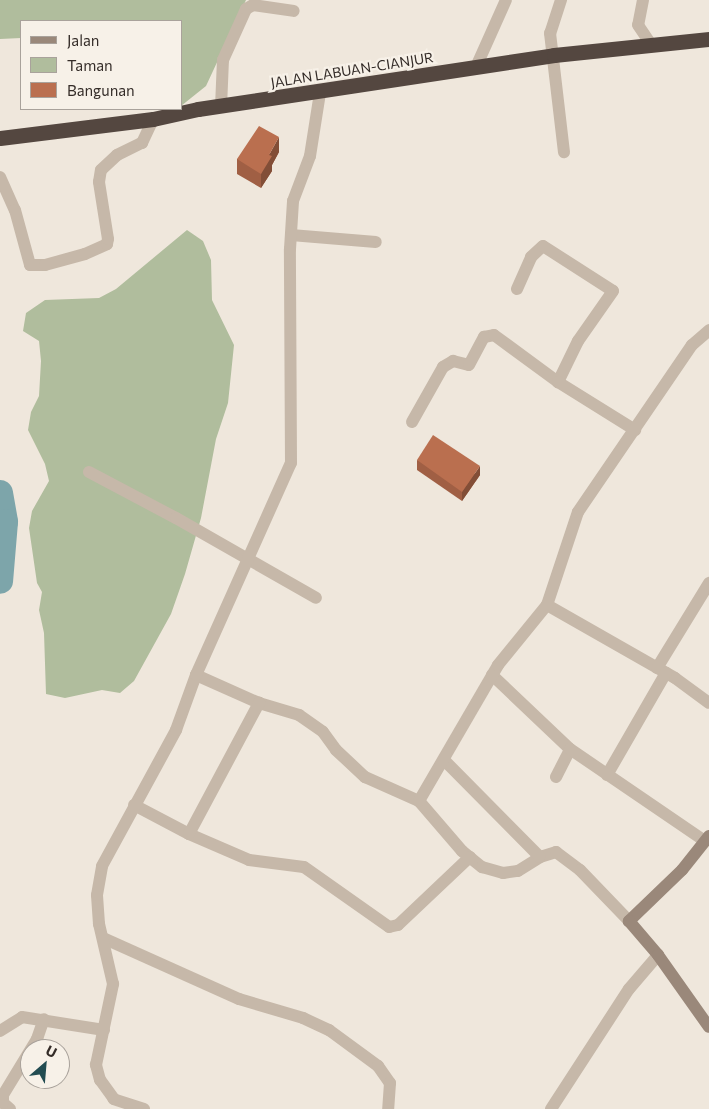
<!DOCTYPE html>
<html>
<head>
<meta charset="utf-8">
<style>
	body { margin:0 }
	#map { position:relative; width:709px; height:1109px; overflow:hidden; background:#efe7dc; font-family:Commissioner,sans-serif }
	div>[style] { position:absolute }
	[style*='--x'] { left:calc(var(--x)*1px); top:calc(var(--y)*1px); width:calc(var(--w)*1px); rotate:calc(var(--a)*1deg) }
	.green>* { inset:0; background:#b0bd9d }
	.river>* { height:26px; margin:-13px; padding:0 13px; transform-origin:13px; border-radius:13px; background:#7da5aa }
	.street>* { height:12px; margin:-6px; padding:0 6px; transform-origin:6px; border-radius:6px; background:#c6b8a9 }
	.secondary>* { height:12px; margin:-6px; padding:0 6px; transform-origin:6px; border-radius:6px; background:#9a887a }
	.highway>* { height:15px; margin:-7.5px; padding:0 7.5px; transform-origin:7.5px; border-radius:7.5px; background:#544740 }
	.wall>* { inset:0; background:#a05f44 }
	.shaded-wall>* { inset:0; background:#824e37 }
	.building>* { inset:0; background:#ba6f4f }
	span { translate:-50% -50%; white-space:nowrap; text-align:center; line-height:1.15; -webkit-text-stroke:4.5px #f7f1e8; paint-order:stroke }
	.street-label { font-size:14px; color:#342c28 }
	.legend { position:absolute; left:20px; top:20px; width:162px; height:90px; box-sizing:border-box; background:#f7f1e8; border:1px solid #a9a29b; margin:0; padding:6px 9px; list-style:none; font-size:15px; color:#342c28 }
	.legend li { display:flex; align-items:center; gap:10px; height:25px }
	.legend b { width:25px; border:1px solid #a9a29b }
	.north { position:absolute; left:20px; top:1039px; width:50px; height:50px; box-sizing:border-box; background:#f7f1e8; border:1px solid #a9a29b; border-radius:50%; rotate:27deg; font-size:14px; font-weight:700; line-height:20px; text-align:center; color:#342c28 }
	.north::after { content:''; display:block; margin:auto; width:18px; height:22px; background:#224c51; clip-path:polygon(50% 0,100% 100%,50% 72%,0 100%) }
</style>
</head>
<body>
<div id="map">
	<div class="green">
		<div style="clip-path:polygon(0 0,246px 0,206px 86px,181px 106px,181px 21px,21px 21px,21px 38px,0 39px)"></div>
		<div style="clip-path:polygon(187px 230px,203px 241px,211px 260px,212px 300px,234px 345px,228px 403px,216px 439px,201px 518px,185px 574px,171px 614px,134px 681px,120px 693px,102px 690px,65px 698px,46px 694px,44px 633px,39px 610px,42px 592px,37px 583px,29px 528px,32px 511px,49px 481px,45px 464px,28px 430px,31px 412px,39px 396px,41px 361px,39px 341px,23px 331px,26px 313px,45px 300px,99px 298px,116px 289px)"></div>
	</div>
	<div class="river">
		<div style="--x:0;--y:493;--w:29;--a:80"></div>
		<div style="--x:5;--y:522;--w:59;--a:94.8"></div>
	</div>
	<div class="street">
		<div style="--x:561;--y:0;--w:35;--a:108"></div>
		<div style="--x:550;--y:33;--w:120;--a:83.3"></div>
		<div style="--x:643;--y:0;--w:25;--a:101"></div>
		<div style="--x:638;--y:25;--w:22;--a:56"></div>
		<div style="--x:476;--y:67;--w:73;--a:-65.9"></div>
		<div style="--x:221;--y:107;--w:47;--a:-87.6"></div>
		<div style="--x:223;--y:60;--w:56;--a:-65.7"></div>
		<div style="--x:246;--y:9;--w:8;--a:-30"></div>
		<div style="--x:253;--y:5;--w:41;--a:8.3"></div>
		<div style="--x:0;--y:177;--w:36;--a:66"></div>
		<div style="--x:15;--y:210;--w:57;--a:74.7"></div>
		<div style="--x:30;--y:265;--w:15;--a:0"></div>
		<div style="--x:45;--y:265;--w:41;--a:-15.4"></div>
		<div style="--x:85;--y:254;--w:24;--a:-24"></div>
		<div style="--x:107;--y:244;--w:5;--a:-79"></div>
		<div style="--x:108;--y:239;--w:58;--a:-99"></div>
		<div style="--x:99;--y:182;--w:12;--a:-81"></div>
		<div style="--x:101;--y:170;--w:22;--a:-43"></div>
		<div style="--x:117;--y:155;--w:28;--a:-26"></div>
		<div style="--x:142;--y:143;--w:26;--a:-65"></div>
		<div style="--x:291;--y:235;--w:85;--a:4.7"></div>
		<div style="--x:517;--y:289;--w:35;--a:-66"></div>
		<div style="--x:531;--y:257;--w:16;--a:-43"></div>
		<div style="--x:543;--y:246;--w:83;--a:32.7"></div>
		<div style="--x:613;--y:291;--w:61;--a:125"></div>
		<div style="--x:578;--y:341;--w:46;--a:116"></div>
		<div style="--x:412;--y:422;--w:63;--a:-60.6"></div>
		<div style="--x:443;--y:367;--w:12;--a:-31"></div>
		<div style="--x:453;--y:361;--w:16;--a:14"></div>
		<div style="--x:469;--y:365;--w:32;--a:-62"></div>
		<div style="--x:484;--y:337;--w:10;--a:-11"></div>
		<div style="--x:494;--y:335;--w:79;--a:36.3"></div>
		<div style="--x:558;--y:382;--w:91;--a:31.9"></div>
		<div style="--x:89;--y:472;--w:98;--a:27.9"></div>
		<div style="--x:176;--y:518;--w:161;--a:29.7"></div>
		<div style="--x:547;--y:605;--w:147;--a:29.7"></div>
		<div style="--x:675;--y:678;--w:42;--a:36.3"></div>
		<div style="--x:657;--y:668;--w:100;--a:-58.5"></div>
		<div style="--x:196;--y:675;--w:69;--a:24"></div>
		<div style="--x:259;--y:703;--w:42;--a:16.7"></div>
		<div style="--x:299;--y:715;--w:29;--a:35"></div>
		<div style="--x:323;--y:732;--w:22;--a:54"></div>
		<div style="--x:336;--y:750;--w:40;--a:43"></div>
		<div style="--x:365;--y:777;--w:59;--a:24"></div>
		<div style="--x:419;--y:801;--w:66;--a:49.3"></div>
		<div style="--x:462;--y:851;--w:26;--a:39"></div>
		<div style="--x:482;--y:867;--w:22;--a:16"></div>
		<div style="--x:503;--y:873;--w:15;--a:-8"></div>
		<div style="--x:518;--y:871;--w:26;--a:-32"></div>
		<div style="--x:540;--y:857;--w:17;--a:-17"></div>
		<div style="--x:556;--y:852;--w:30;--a:37"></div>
		<div style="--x:580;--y:870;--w:71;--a:46.1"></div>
		<div style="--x:492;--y:675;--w:108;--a:43.5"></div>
		<div style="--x:444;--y:760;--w:136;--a:45.3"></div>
		<div style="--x:607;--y:775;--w:118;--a:-60"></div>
		<div style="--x:556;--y:777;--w:31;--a:-63"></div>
		<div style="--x:570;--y:749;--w:163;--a:34.3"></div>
		<div style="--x:419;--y:801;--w:157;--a:-59.8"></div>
		<div style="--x:498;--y:665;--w:77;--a:-50.8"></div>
		<div style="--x:547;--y:605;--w:98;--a:-71.6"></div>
		<div style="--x:578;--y:512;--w:202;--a:-55.7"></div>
		<div style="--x:692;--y:345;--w:23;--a:-41"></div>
		<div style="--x:134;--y:805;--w:62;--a:27.8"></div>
		<div style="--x:189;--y:834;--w:65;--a:23.4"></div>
		<div style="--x:249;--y:860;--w:55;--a:7.3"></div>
		<div style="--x:304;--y:867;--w:104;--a:35.2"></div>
		<div style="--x:389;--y:927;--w:9;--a:-13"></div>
		<div style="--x:398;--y:925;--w:99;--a:-43.4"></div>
		<div style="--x:189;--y:834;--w:149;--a:-61.9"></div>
		<div style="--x:103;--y:938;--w:149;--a:24.2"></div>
		<div style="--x:239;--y:999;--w:67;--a:16.5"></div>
		<div style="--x:303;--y:1018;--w:29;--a:25"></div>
		<div style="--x:329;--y:1030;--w:61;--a:36.3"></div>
		<div style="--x:378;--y:1066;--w:21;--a:55"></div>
		<div style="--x:390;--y:1083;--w:26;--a:94"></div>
		<div style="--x:0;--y:1031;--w:26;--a:-32"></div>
		<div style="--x:22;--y:1017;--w:83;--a:9"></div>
		<div style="--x:10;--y:1109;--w:9;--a:-139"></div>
		<div style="--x:3;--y:1103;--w:8;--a:-90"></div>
		<div style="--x:3;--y:1095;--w:66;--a:-58.7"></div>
		<div style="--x:37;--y:1039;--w:21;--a:-71"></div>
		<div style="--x:144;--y:1109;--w:32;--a:-162"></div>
		<div style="--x:114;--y:1099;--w:24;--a:-126"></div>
		<div style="--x:100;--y:1080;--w:16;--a:-105"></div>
		<div style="--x:96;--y:1065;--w:83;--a:-78.1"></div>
		<div style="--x:113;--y:984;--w:62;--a:-103.1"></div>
		<div style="--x:99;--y:924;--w:29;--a:-94"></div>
		<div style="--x:97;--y:895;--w:29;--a:-80"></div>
		<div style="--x:102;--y:866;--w:155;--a:-61.4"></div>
		<div style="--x:176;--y:730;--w:59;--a:-70"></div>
		<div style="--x:196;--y:675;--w:232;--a:-65.9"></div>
		<div style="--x:291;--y:463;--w:214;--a:-90.3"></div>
		<div style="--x:290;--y:249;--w:48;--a:-86.4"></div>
		<div style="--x:293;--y:201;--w:48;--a:-69.3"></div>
		<div style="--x:310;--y:156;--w:64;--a:-81"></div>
		<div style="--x:551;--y:1109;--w:143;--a:-57"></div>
		<div style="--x:629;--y:989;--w:45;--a:-49.5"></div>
	</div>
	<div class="secondary">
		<div style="--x:709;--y:836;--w:43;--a:128.5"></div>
		<div style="--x:682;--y:870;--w:74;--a:136.1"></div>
		<div style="--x:629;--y:921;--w:45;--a:49.5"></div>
		<div style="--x:658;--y:955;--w:88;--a:54.7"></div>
	</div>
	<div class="highway">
		<div style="--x:0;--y:138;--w:154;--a:-7.1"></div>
		<div style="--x:153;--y:119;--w:46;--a:-12.5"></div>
		<div style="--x:198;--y:109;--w:360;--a:-8.6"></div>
		<div style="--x:554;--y:55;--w:156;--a:-5.9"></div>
	</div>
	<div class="wall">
		<div style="clip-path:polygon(279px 152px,272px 165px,272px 171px,261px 188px,237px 174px,237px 159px)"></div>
		<div style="clip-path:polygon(417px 460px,480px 475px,462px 501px,417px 470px)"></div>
	</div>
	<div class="shaded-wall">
		<div style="clip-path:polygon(279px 137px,279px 152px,272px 165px,272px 171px,261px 188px,261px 174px,269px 155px)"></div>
		<div style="clip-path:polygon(480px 466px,480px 475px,462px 501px,462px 492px)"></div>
	</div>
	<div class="building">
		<div style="clip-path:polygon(259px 126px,279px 137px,269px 155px,272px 156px,261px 174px,237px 159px)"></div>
		<div style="clip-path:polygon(433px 435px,480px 466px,462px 492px,417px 460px)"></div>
	</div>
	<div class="street-label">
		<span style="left:352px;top:70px;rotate:-9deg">JALAN LABUAN-CIANJUR</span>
	</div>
	<ul class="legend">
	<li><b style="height:6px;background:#9a887a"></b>Jalan</li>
	<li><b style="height:14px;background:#b0bd9d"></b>Taman</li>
	<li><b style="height:14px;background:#ba6f4f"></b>Bangunan</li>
	</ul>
	<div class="north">U</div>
</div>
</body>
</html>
